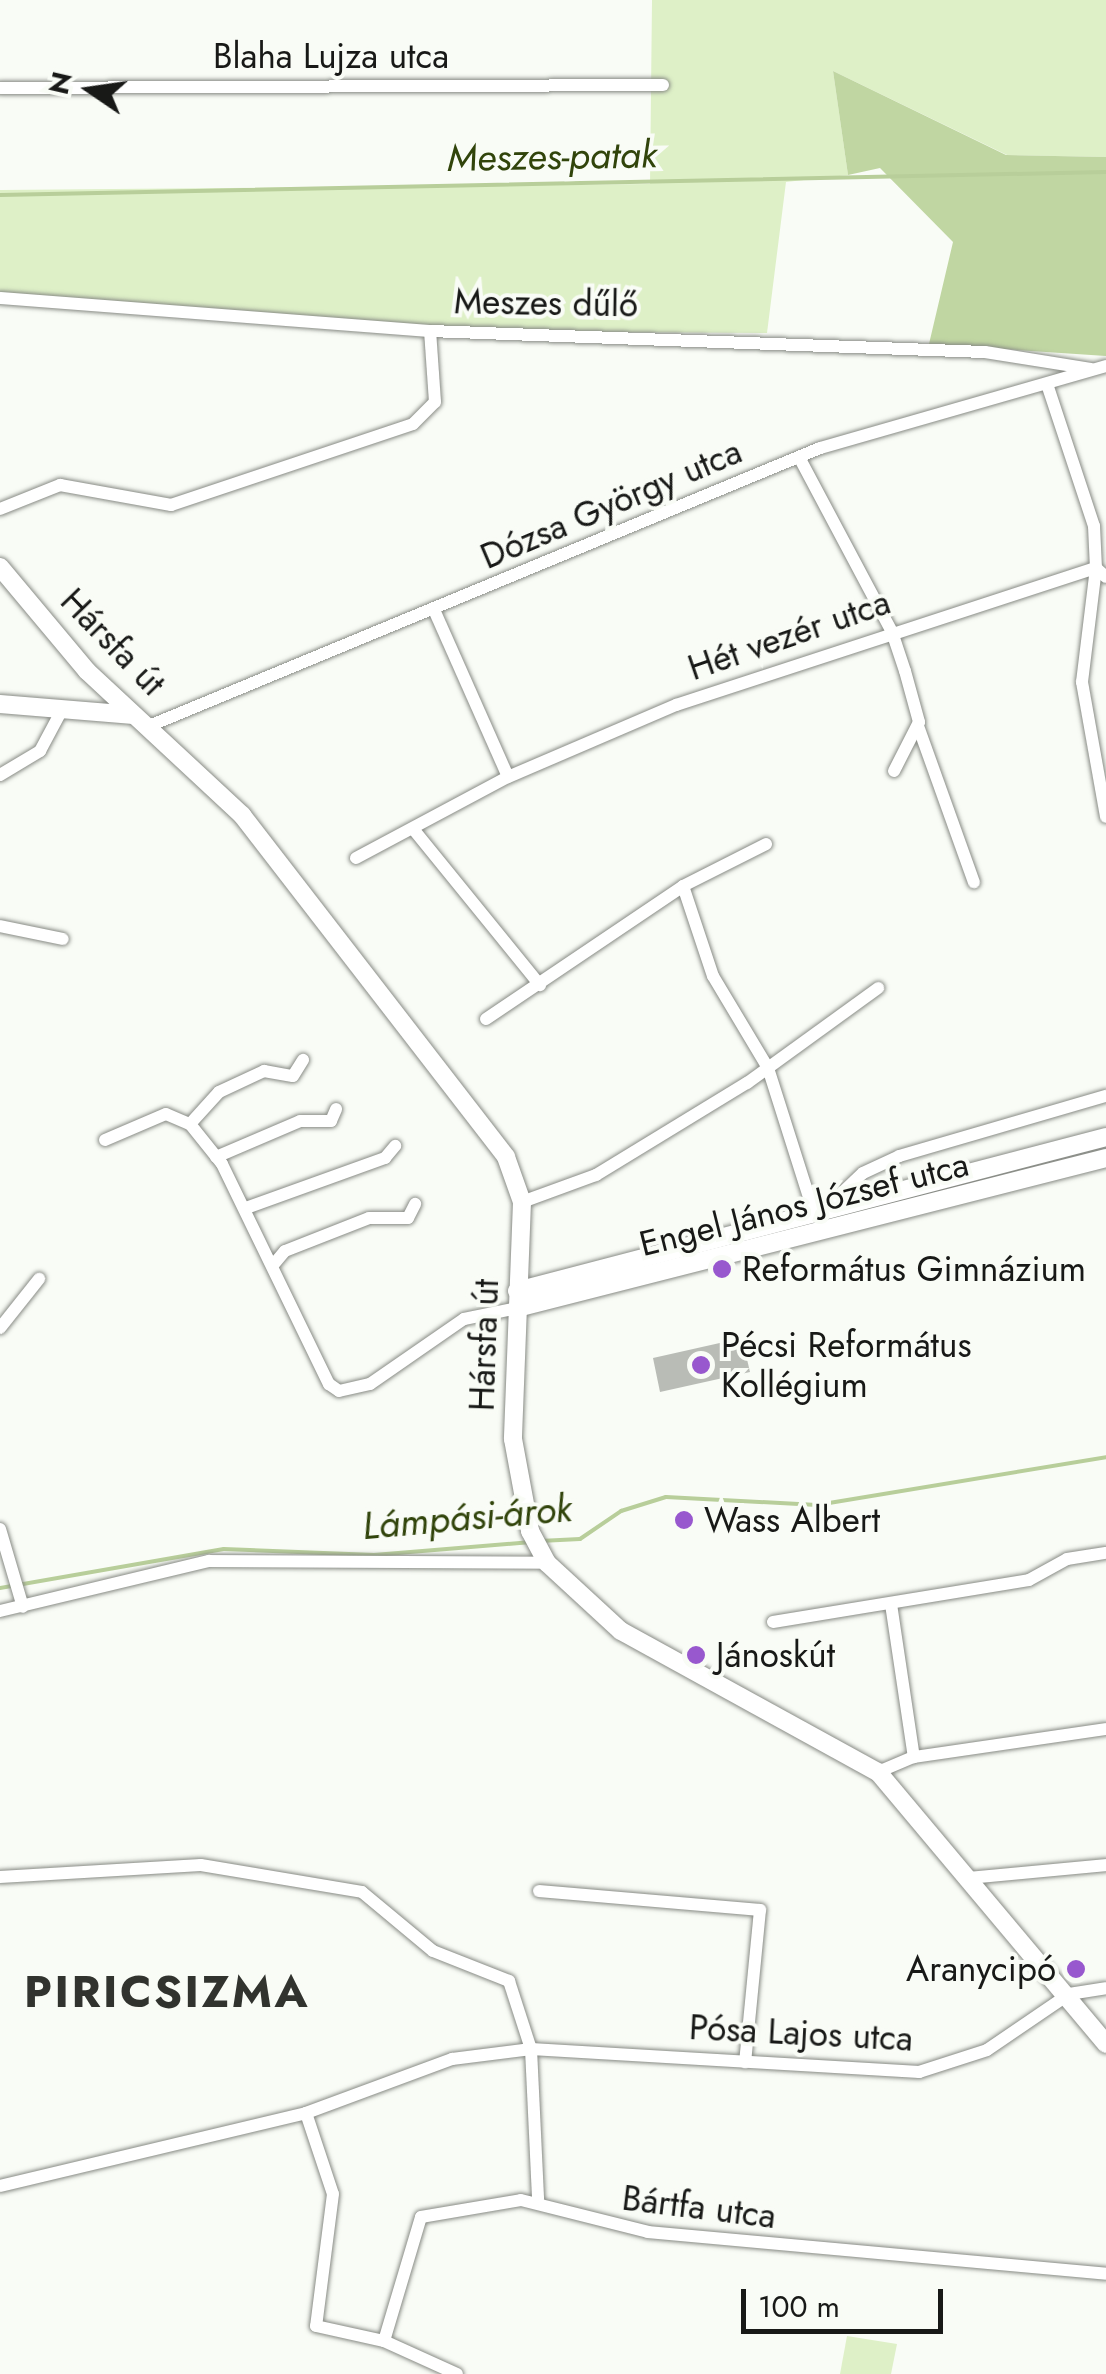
<!DOCTYPE html>
<html>
<head>
<meta charset="utf-8">
<style>
	body { margin:0 }
	#map { position:relative; width:1106px; height:2374px; overflow:hidden; background:#f9fcf6; font-family:Jost,sans-serif }
	div>[style] { position:absolute }
	[style*='--x'] { left:calc(var(--x)*1px); top:calc(var(--y)*1px); width:calc(var(--w)*1px); rotate:calc(var(--a)*1deg) }
	.green>* { inset:0; background:#def0c7 }
	.forest>* { inset:0; background:#c0d6a2 }
	.stream>* { height:4px; margin:-2px; padding:0 2px; transform-origin:2px; border-radius:2px; background:#b8ce9a }
	.building>* { inset:0; background:#b9bcb6 }
	.roads { filter:drop-shadow(0 0 2px #888b85) drop-shadow(0 0 2px #888b85) }
	.street>* { height:12px; margin:-6px; padding:0 6px; transform-origin:6px; border-radius:6px; background:#fff }
	.secondary>* { height:18px; margin:-9px; padding:0 9px; transform-origin:9px; border-radius:9px; background:#fff }
	.dots>* { width:28px; height:28px; translate:-50% -50%; box-sizing:border-box; border:5px solid #f9fcf6; border-radius:50% }
	span { translate:-50% -50%; white-space:nowrap; text-align:center; line-height:1.15; -webkit-text-stroke:8px #f9fcf6; paint-order:stroke }
	.street-label { font-size:35px; color:#181917 }
	.poi-label { font-size:35px; color:#181917 }
	.left { translate:0 -50%; text-align:left }
	.right { translate:-100% -50%; text-align:right }
	.water-label { font-size:38px; color:#31440b; font-style:italic }
	.district-label { font-size:45px; color:#31332e; font-weight:700; letter-spacing:2.5px }
	.north { position:absolute; left:40px; top:40px; width:100px; height:100px; -webkit-text-stroke:8px #f9fcf6; paint-order:stroke; rotate:283deg; font-size:28px; font-weight:700; line-height:40px; text-align:center; color:#181917 }
	.north::after { content:''; display:block; margin:auto; width:35px; height:45px; background:#181917; clip-path:polygon(50% 0,100% 100%,50% 72%,0 100%) }
	.scale { position:absolute; left:741px; top:2289px; width:202px; height:45px; box-sizing:border-box; border:5px solid #181917; border-top:0; padding-left:12px; font-size:30px; line-height:35px; white-space:nowrap; color:#181917; -webkit-text-stroke:8px #f9fcf6; paint-order:stroke }
</style>
</head>
<body>
<div id="map">
	<div class="green">
		<div style="clip-path:polygon(652px 0,1106px 0,1106px 157px,1007px 155px,833px 71px,848px 175px,786px 182px,767px 333px,430px 331px,0 299px,0 190px,650px 184px)"></div>
		<div style="clip-path:polygon(847px 2336px,897px 2344px,891px 2374px,840px 2374px)"></div>
	</div>
	<div class="forest">
		<div style="clip-path:polygon(833px 71px,1006px 155px,1106px 157px,1106px 356px,929px 344px,953px 242px,880px 168px,848px 175px)"></div>
	</div>
	<div class="stream">
		<div style="--x:0;--y:195;--w:1106;--a:-1.19"></div>
		<div style="--x:540;--y:1541;--w:40;--a:-2.9"></div>
		<div style="--x:580;--y:1539;--w:50;--a:-34.3"></div>
		<div style="--x:621;--y:1511;--w:47;--a:-17.3"></div>
		<div style="--x:666;--y:1497;--w:151;--a:3"></div>
		<div style="--x:817;--y:1505;--w:293;--a:-9.4"></div>
		<div style="--x:0;--y:1588;--w:227;--a:-9.9"></div>
		<div style="--x:224;--y:1549;--w:150;--a:2.3"></div>
		<div style="--x:374;--y:1555;--w:158;--a:-4.7"></div>
	</div>
	<div class="building">
		<div style="clip-path:polygon(742px 1338px,750px 1372px,660px 1392px,653px 1358px)"></div>
	</div>
	<div class="roads">
		<div class="street">
			<div style="--x:0;--y:88;--w:663;--a:-0.26"></div>
			<div style="--x:0;--y:298;--w:431;--a:4.4"></div>
			<div style="--x:430;--y:331;--w:555;--a:2.17"></div>
			<div style="--x:985;--y:352;--w:107;--a:9.1"></div>
			<div style="--x:1047;--y:384;--w:150;--a:71.7"></div>
			<div style="--x:1094;--y:526;--w:42;--a:87.3"></div>
			<div style="--x:1096;--y:568;--w:13;--a:42"></div>
			<div style="--x:799;--y:457;--w:198;--a:62"></div>
			<div style="--x:892;--y:632;--w:41;--a:71.6"></div>
			<div style="--x:905;--y:671;--w:53;--a:74.6"></div>
			<div style="--x:919;--y:722;--w:55;--a:117"></div>
			<div style="--x:0;--y:509;--w:65;--a:-21.8"></div>
			<div style="--x:60;--y:485;--w:113;--a:10.2"></div>
			<div style="--x:171;--y:505;--w:255;--a:-18.5"></div>
			<div style="--x:413;--y:424;--w:31;--a:-45"></div>
			<div style="--x:435;--y:402;--w:71;--a:-94"></div>
			<div style="--x:435;--y:612;--w:180;--a:66.1"></div>
			<div style="--x:149;--y:726;--w:726;--a:-22.5"></div>
			<div style="--x:820;--y:448;--w:298;--a:-16"></div>
			<div style="--x:918;--y:726;--w:166;--a:70.3"></div>
			<div style="--x:0;--y:775;--w:47;--a:-31"></div>
			<div style="--x:40;--y:751;--w:49;--a:-61.9"></div>
			<div style="--x:414;--y:830;--w:200;--a:50.9"></div>
			<div style="--x:356;--y:858;--w:172;--a:-28.1"></div>
			<div style="--x:508;--y:777;--w:183;--a:-23.2"></div>
			<div style="--x:676;--y:705;--w:442;--a:-18.1"></div>
			<div style="--x:1096;--y:568;--w:115;--a:97"></div>
			<div style="--x:1082;--y:682;--w:137;--a:79.9"></div>
			<div style="--x:683;--y:886;--w:95;--a:71.6"></div>
			<div style="--x:713;--y:976;--w:107;--a:59.1"></div>
			<div style="--x:768;--y:1068;--w:152;--a:72.4"></div>
			<div style="--x:0;--y:926;--w:64;--a:11.7"></div>
			<div style="--x:486;--y:1019;--w:238;--a:-34"></div>
			<div style="--x:683;--y:886;--w:93;--a:-26.8"></div>
			<div style="--x:190;--y:1124;--w:43;--a:-47.8"></div>
			<div style="--x:219;--y:1092;--w:50;--a:-25"></div>
			<div style="--x:264;--y:1071;--w:29;--a:10"></div>
			<div style="--x:293;--y:1076;--w:19;--a:-58"></div>
			<div style="--x:105;--y:1140;--w:66;--a:-23.1"></div>
			<div style="--x:166;--y:1114;--w:26;--a:23"></div>
			<div style="--x:190;--y:1124;--w:51;--a:51.3"></div>
			<div style="--x:222;--y:1164;--w:245;--a:64.1"></div>
			<div style="--x:329;--y:1384;--w:12;--a:35"></div>
			<div style="--x:339;--y:1391;--w:32;--a:-13"></div>
			<div style="--x:370;--y:1384;--w:114;--a:-34.7"></div>
			<div style="--x:464;--y:1319;--w:54;--a:-11.7"></div>
			<div style="--x:216;--y:1157;--w:91;--a:-23.2"></div>
			<div style="--x:300;--y:1121;--w:31;--a:0"></div>
			<div style="--x:331;--y:1121;--w:13;--a:-67"></div>
			<div style="--x:522;--y:1202;--w:79;--a:-20"></div>
			<div style="--x:596;--y:1175;--w:177;--a:-31.4"></div>
			<div style="--x:747;--y:1083;--w:162;--a:-35.9"></div>
			<div style="--x:246;--y:1208;--w:148;--a:-19.8"></div>
			<div style="--x:385;--y:1158;--w:16;--a:-50"></div>
			<div style="--x:825;--y:1209;--w:52;--a:-43.5"></div>
			<div style="--x:863;--y:1173;--w:40;--a:-25"></div>
			<div style="--x:899;--y:1156;--w:216;--a:-16.2"></div>
			<div style="--x:274;--y:1264;--w:17;--a:-50"></div>
			<div style="--x:285;--y:1251;--w:90;--a:-21.4"></div>
			<div style="--x:369;--y:1218;--w:39;--a:0"></div>
			<div style="--x:408;--y:1218;--w:16;--a:-63"></div>
			<div style="--x:0;--y:1328;--w:63;--a:-51.5"></div>
			<div style="--x:0;--y:1529;--w:81;--a:73.6"></div>
			<div style="--x:891;--y:1604;--w:155;--a:81.5"></div>
			<div style="--x:0;--y:1611;--w:215;--a:-13.5"></div>
			<div style="--x:209;--y:1561;--w:338;--a:0.3"></div>
			<div style="--x:773;--y:1622;--w:259;--a:-9.3"></div>
			<div style="--x:1029;--y:1580;--w:43;--a:-28.9"></div>
			<div style="--x:1067;--y:1559;--w:39;--a:-9"></div>
			<div style="--x:878;--y:1772;--w:39;--a:-23"></div>
			<div style="--x:914;--y:1757;--w:194;--a:-8.3"></div>
			<div style="--x:0;--y:1877;--w:201;--a:-3.4"></div>
			<div style="--x:201;--y:1865;--w:163;--a:9.5"></div>
			<div style="--x:362;--y:1892;--w:92;--a:39.7"></div>
			<div style="--x:433;--y:1951;--w:82;--a:21.5"></div>
			<div style="--x:509;--y:1981;--w:71;--a:72.1"></div>
			<div style="--x:531;--y:2049;--w:389;--a:3.4"></div>
			<div style="--x:919;--y:2072;--w:71;--a:-17.9"></div>
			<div style="--x:987;--y:2050;--w:99;--a:-34.3"></div>
			<div style="--x:1069;--y:1994;--w:37;--a:-9"></div>
			<div style="--x:969;--y:1878;--w:138;--a:-5.4"></div>
			<div style="--x:539;--y:1891;--w:222;--a:4.9"></div>
			<div style="--x:760;--y:1910;--w:153;--a:95.6"></div>
			<div style="--x:306;--y:2113;--w:85;--a:71.6"></div>
			<div style="--x:333;--y:2194;--w:133;--a:97.3"></div>
			<div style="--x:316;--y:2326;--w:70;--a:12.4"></div>
			<div style="--x:384;--y:2341;--w:80;--a:24.3"></div>
			<div style="--x:0;--y:2186;--w:315;--a:-13.4"></div>
			<div style="--x:306;--y:2113;--w:156;--a:-20.3"></div>
			<div style="--x:452;--y:2059;--w:80;--a:-7.2"></div>
			<div style="--x:531;--y:2049;--w:151;--a:87.3"></div>
			<div style="--x:384;--y:2341;--w:129;--a:-73.4"></div>
			<div style="--x:421;--y:2217;--w:101;--a:-9.6"></div>
			<div style="--x:521;--y:2200;--w:131;--a:14.1"></div>
			<div style="--x:648;--y:2232;--w:460;--a:5.2"></div>
		</div>
		<div class="secondary">
			<div style="--x:0;--y:567;--w:136;--a:50.1"></div>
			<div style="--x:87;--y:671;--w:212;--a:42.9"></div>
			<div style="--x:242;--y:815;--w:432;--a:52.3"></div>
			<div style="--x:506;--y:1157;--w:48;--a:70.4"></div>
			<div style="--x:522;--y:1202;--w:237;--a:92.2"></div>
			<div style="--x:513;--y:1439;--w:94;--a:79.5"></div>
			<div style="--x:530;--y:1531;--w:36;--a:62"></div>
			<div style="--x:547;--y:1563;--w:100;--a:42.6"></div>
			<div style="--x:621;--y:1631;--w:293;--a:28.8"></div>
			<div style="--x:878;--y:1772;--w:355;--a:50"></div>
			<div style="--x:0;--y:704;--w:134;--a:4.7"></div>
			<div style="--x:517;--y:1291;--w:609;--a:-14.65"></div>
			<div style="--x:517;--y:1308;--w:608;--a:-14.29"></div>
		</div>
	</div>
	<div class="dots">
		<div style="left:722px;top:1269px;background:#9858ce"></div>
		<div style="left:701px;top:1365px;background:#9858ce"></div>
		<div style="left:684px;top:1520px;background:#9858ce"></div>
		<div style="left:696px;top:1655px;background:#9858ce"></div>
		<div style="left:1076px;top:1969px;background:#9858ce"></div>
	</div>
	<div class="street-label">
		<span style="left:331px;top:56px">Blaha Lujza utca</span>
		<span style="left:546px;top:303px;rotate:1deg">Meszes dűlő</span>
		<span style="left:611px;top:504px;rotate:-23deg">Dózsa György utca</span>
		<span style="left:789px;top:635px;rotate:-19deg">Hét vezér utca</span>
		<span style="left:113px;top:642px;rotate:46deg">Hársfa út</span>
		<span style="left:804px;top:1204px;rotate:-14deg">Engel János József utca</span>
		<span style="left:484px;top:1345px;rotate:-88deg">Hársfa út</span>
		<span style="left:801px;top:2033px;rotate:3deg">Pósa Lajos utca</span>
		<span style="left:699px;top:2207px;rotate:7deg">Bártfa utca</span>
	</div>
	<div class="poi-label">
		<span class="left" style="left:742px;top:1269px">Református Gimnázium</span>
		<span class="left" style="left:721px;top:1365px">Pécsi Református<br>Kollégium</span>
		<span class="left" style="left:704px;top:1520px">Wass Albert</span>
		<span class="left" style="left:716px;top:1655px">Jánoskút</span>
		<span class="right" style="left:1056px;top:1969px">Aranycipó</span>
	</div>
	<div class="water-label">
		<span style="left:552px;top:156px;rotate:-1deg">Meszes-patak</span>
		<span style="left:467px;top:1517px;rotate:-5deg">Lámpási-árok</span>
	</div>
	<div class="district-label">
		<span style="left:167px;top:1992px">PIRICSIZMA</span>
	</div>
	<div class="north">N</div>
	<div class="scale">100 m</div>
</div>
</body>
</html>
